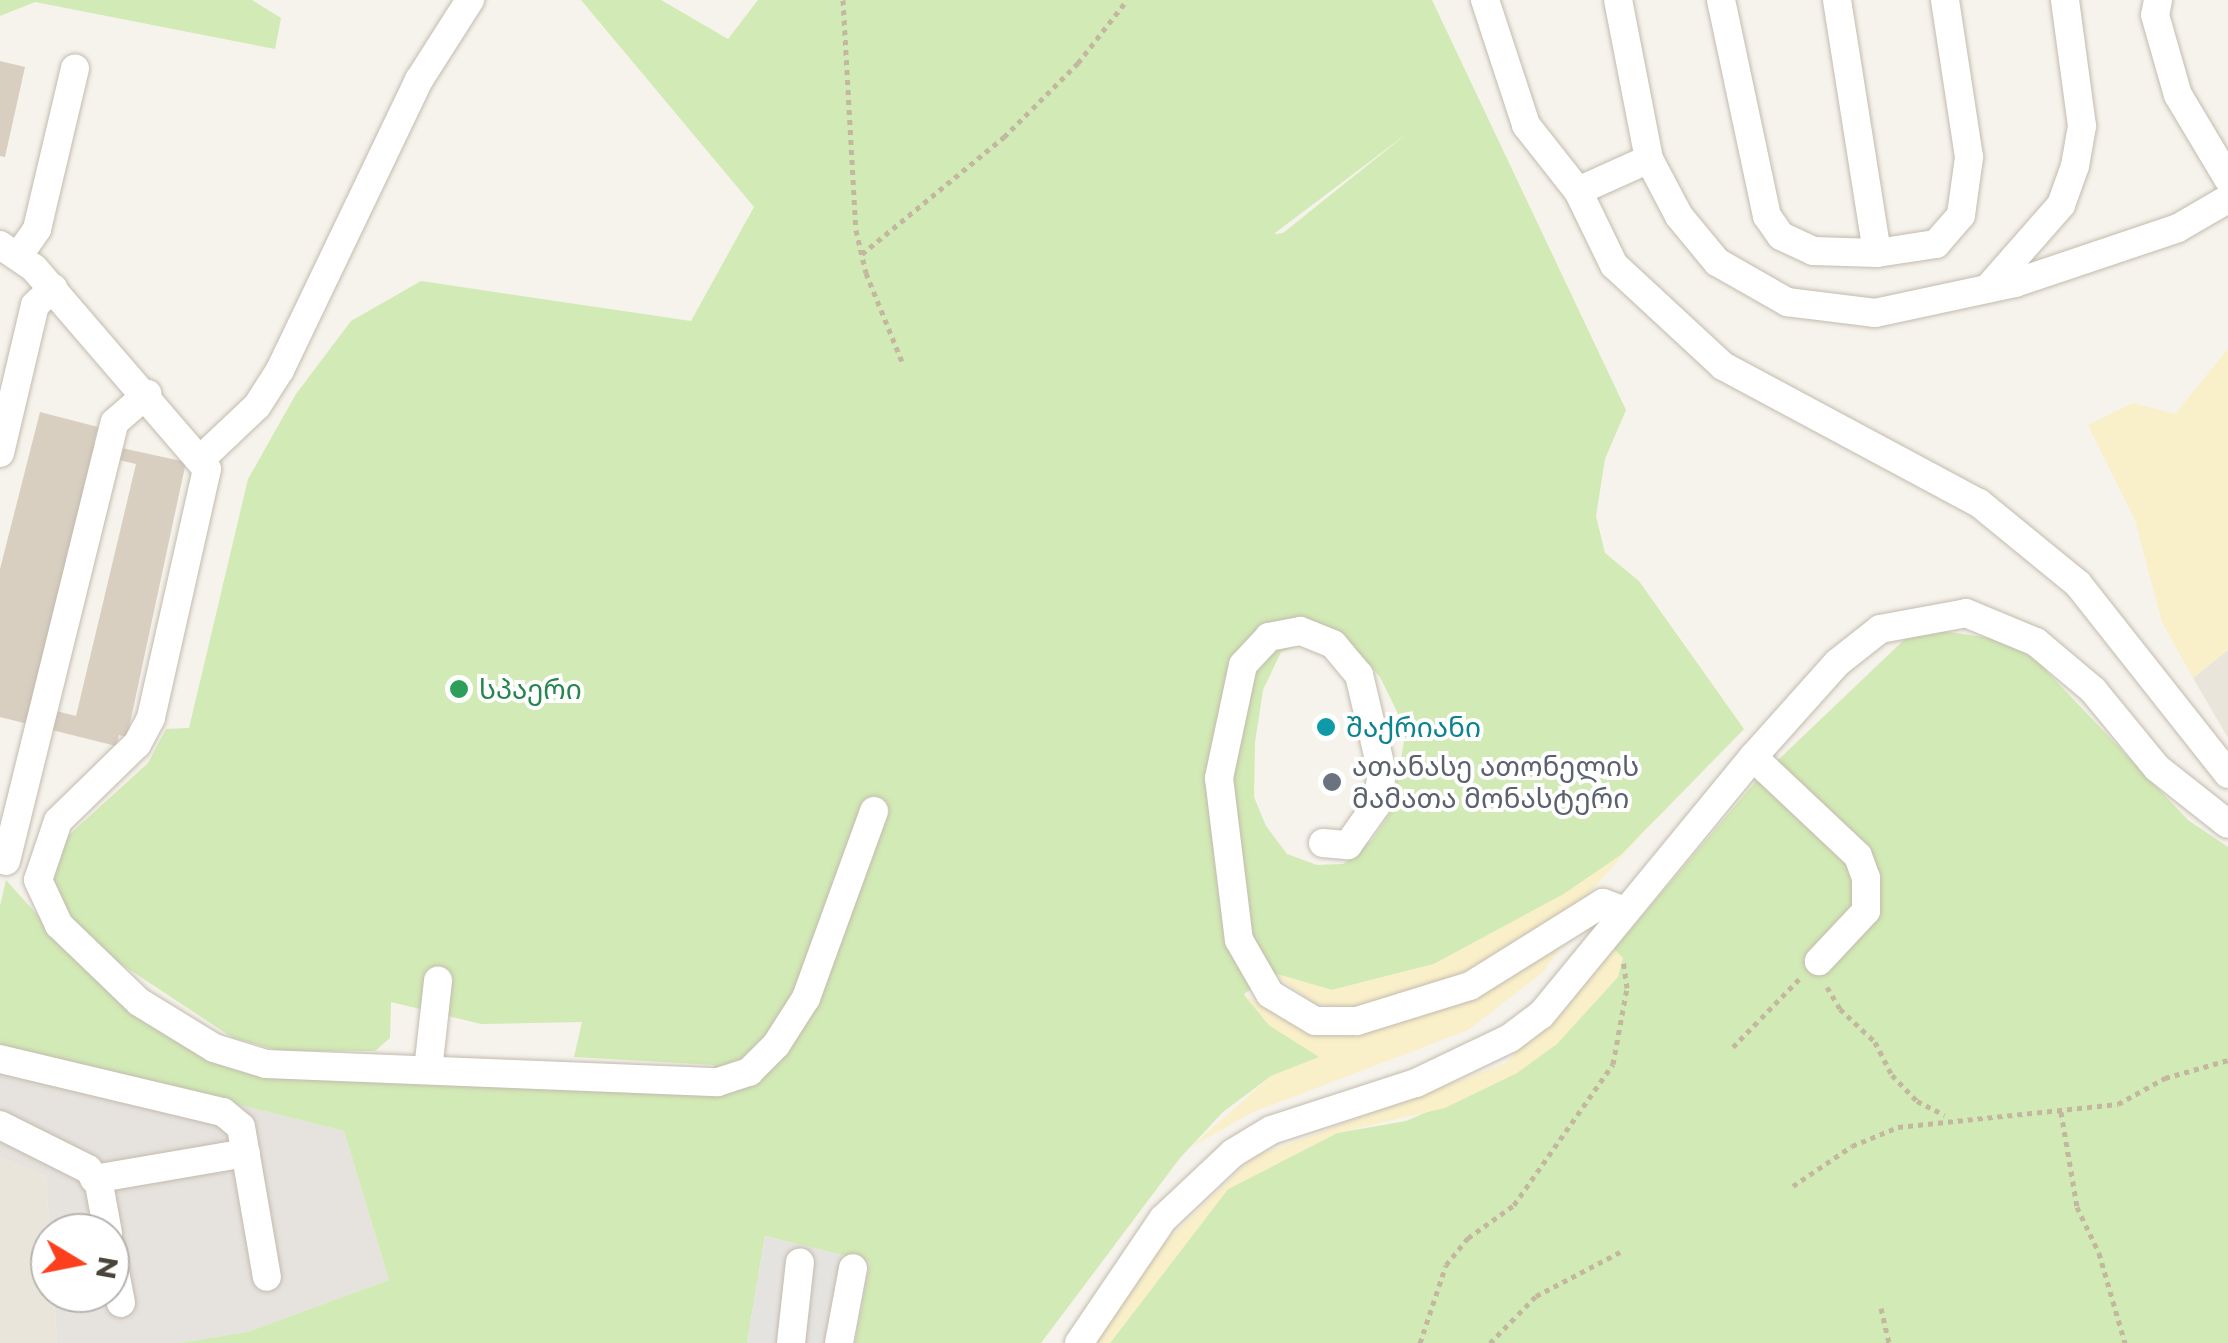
<!DOCTYPE html>
<html>
<head>
<meta charset="utf-8">
<style>
	body { margin:0 }
	#map { position:relative; width:2228px; height:1343px; overflow:hidden; background:#f6f3ec; font-family:Montserrat,"Noto Sans Georgian",sans-serif }
	div>[style] { position:absolute }
	[style*='--x'] { left:calc(var(--x)*1px); top:calc(var(--y)*1px); width:calc(var(--w)*1px); rotate:calc(var(--a)*1deg) }
	.residential>* { inset:0; background:#eae5da }
	.industrial>* { inset:0; background:#e6e2dd }
	.green>* { inset:0; background:#d2eab5 }
	.sand>* { inset:0; background:#f9efc9 }
	.parking>* { inset:0; background:#e5e3e0 }
	.building>* { inset:0; background:#d8cfc1 }
	.path>* { height:5px; margin-top:-2.5px; transform-origin:0; background:repeating-linear-gradient(90deg,#c4b79f 0 5px,transparent 0 10px) }
	.roads { filter:drop-shadow(0 0 2px #c2bbae) drop-shadow(0 0 2px #c2bbae) }
	.minor>* { height:28px; margin:-14px; padding:0 14px; transform-origin:14px; border-radius:14px; background:#fff }
	.dots>* { width:28px; height:28px; translate:-50% -50%; box-sizing:border-box; border:5px solid #fff; border-radius:50% }
	span { translate:-50% -50%; white-space:nowrap; text-align:center; line-height:1.15; -webkit-text-stroke:8px #fff; paint-order:stroke }
	.leisure-label { font-size:28px; color:#27864d }
	.left { translate:0 -50%; text-align:left }
	.culture-label { font-size:28px; color:#0d838f }
	.worship-label { font-size:28px; color:#5b616d }
	.north { position:absolute; left:30px; top:1213px; width:100px; height:100px; box-sizing:border-box; background:#fff; border:2px solid #b7b4b0; border-radius:50%; rotate:100deg; font-size:28px; font-weight:700; line-height:40px; text-align:center; color:#4b4439 }
	.north::after { content:''; display:block; margin:auto; width:35px; height:45px; background:#fc3f1d; clip-path:polygon(50% 0,100% 100%,50% 72%,0 100%) }
</style>
</head>
<body>
<div id="map">
	<div class="residential">
		<div style="clip-path:polygon(2228px 650px,2228px 738px,2193px 678px)"></div>
		<div style="clip-path:polygon(0 1157px,46px 1176px,57px 1343px,0 1343px)"></div>
	</div>
	<div class="industrial">
		<div style="clip-path:polygon(0 1045px,344px 1131px,389px 1280px,247px 1332px,179px 1343px,57px 1343px,54px 1293px,110px 1293px,110px 1233px,50px 1236px,46px 1176px,0 1157px)"></div>
	</div>
	<div class="green">
		<div style="clip-path:polygon(0 0,252px 0,281px 18px,275px 49px,35px 2px,0 16px)"></div>
		<div style="clip-path:polygon(evenodd,581px 0,661px 0,728px 39px,758px 0,1432px 0,1626px 410px,1605px 459px,1596px 516px,1605px 553px,1639px 581px,1744px 729px,1621px 855px,1564px 894px,1434px 964px,1332px 990px,1273px 973px,1244px 994px,1269px 1025px,1320px 1057px,1271px 1076px,1223px 1112px,1180px 1158px,1041px 1343px,855px 1343px,870px 1262px,765px 1236px,747px 1343px,179px 1343px,247px 1332px,389px 1280px,344px 1131px,0 1045px,0 906px,6px 880px,69px 950px,187px 1045px,711px 1090px,714px 1065px,574px 1057px,582px 1022px,481px 1024px,391px 1002px,390px 1038px,375px 1051px,280px 1051px,233px 1038px,83px 939px,53px 892px,54px 863px,69px 835px,148px 763px,166px 729px,189px 728px,248px 479px,296px 394px,351px 321px,421px 281px,691px 321px,754px 207px,581px 0,1409px 132px,1283px 233px,1275px 234px,1275px 233px,1409px 132px,581px 0,1324px 635px,1359px 654px,1380px 677px,1406px 730px,1392px 810px,1372px 840px,1343px 864px,1317px 865px,1287px 854px,1266px 826px,1254px 797px,1255px 742px,1263px 690px,1281px 652px,1324px 635px)"></div>
		<div style="clip-path:polygon(1935px 630px,2005px 640px,2037px 661px,2188px 820px,2228px 847px,2228px 1343px,1110px 1343px,1228px 1189px,1337px 1133px,1406px 1121px,1517px 1073px,1623px 959px,1614px 949px,1756px 781px,1905px 639px)"></div>
	</div>
	<div class="sand">
		<div style="clip-path:polygon(2228px 349px,2228px 650px,2193px 678px,2162px 622px,2135px 520px,2088px 425px,2133px 403px,2175px 414px)"></div>
		<div style="clip-path:polygon(1659px 815px,1574px 910px,1444px 986px,1359px 1009px,1315px 1004px,1273px 973px,1332px 990px,1434px 964px,1564px 894px,1621px 855px)"></div>
		<div style="clip-path:polygon(1571px 934px,1542px 973px,1468px 1030px,1251px 1113px,1191px 1147px,1271px 1076px,1319px 1057px,1269px 1025px,1244px 995px,1317px 1032px)"></div>
		<div style="clip-path:polygon(1614px 949px,1623px 958px,1618px 977px,1557px 1044px,1517px 1073px,1445px 1108px,1337px 1133px,1228px 1189px,1110px 1343px,1079px 1343px,1140px 1266px,1253px 1157px,1506px 1063px)"></div>
	</div>
	<div class="parking">
		<div style="clip-path:polygon(765px 1236px,870px 1262px,855px 1343px,747px 1343px)"></div>
	</div>
	<div class="building">
		<div style="clip-path:polygon(0 61px,25px 67px,5px 157px,0 156px)"></div>
		<div style="clip-path:polygon(evenodd,40px 412px,98px 427px,94px 442px,186px 462px,127px 737px,119px 735px,116px 746px,0 717px,0 569px,40px 412px,93px 454px,136px 464px,76px 716px,33px 705px,93px 454px)"></div>
	</div>
	<div class="path">
		<div style="--x:843;--y:0;--w:230;--a:86.8"></div>
		<div style="--x:856;--y:230;--w:44;--a:76.9"></div>
		<div style="--x:866;--y:273;--w:98;--a:67.9"></div>
		<div style="--x:862;--y:254;--w:184;--a:-39.5"></div>
		<div style="--x:1004;--y:137;--w:105;--a:-45"></div>
		<div style="--x:1078;--y:63;--w:80;--a:-52.1"></div>
		<div style="--x:1827;--y:987;--w:26;--a:59"></div>
		<div style="--x:1840;--y:1009;--w:48;--a:43.3"></div>
		<div style="--x:1875;--y:1042;--w:37;--a:63"></div>
		<div style="--x:1892;--y:1075;--w:36;--a:46"></div>
		<div style="--x:1917;--y:1101;--w:31;--a:27"></div>
		<div style="--x:1733;--y:1047;--w:98;--a:-45.8"></div>
		<div style="--x:2061;--y:1112;--w:96;--a:80.4"></div>
		<div style="--x:2077;--y:1207;--w:51;--a:64.4"></div>
		<div style="--x:2099;--y:1253;--w:94;--a:73.9"></div>
		<div style="--x:1793;--y:1186;--w:71;--a:-34.1"></div>
		<div style="--x:1852;--y:1146;--w:50;--a:-22.4"></div>
		<div style="--x:1898;--y:1127;--w:221;--a:-6"></div>
		<div style="--x:2118;--y:1104;--w:54;--a:-29"></div>
		<div style="--x:2165;--y:1078;--w:66;--a:-15.9"></div>
		<div style="--x:1881;--y:1308;--w:36;--a:77"></div>
		<div style="--x:1420;--y:1343;--w:82;--a:-71.6"></div>
		<div style="--x:1446;--y:1265;--w:35;--a:-51"></div>
		<div style="--x:1468;--y:1238;--w:57;--a:-35.7"></div>
		<div style="--x:1514;--y:1205;--w:172;--a:-54.9"></div>
		<div style="--x:1613;--y:1064;--w:77;--a:-79.6"></div>
		<div style="--x:1627;--y:988;--w:28;--a:-98"></div>
		<div style="--x:1490;--y:1343;--w:66;--a:-45.6"></div>
		<div style="--x:1536;--y:1296;--w:95;--a:-27.6"></div>
	</div>
	<div class="roads">
		<div class="minor">
			<div style="--x:1485;--y:0;--w:132;--a:71.8"></div>
			<div style="--x:1526;--y:125;--w:84;--a:51.8"></div>
			<div style="--x:1578;--y:191;--w:82;--a:64.1"></div>
			<div style="--x:1614;--y:265;--w:149;--a:42.8"></div>
			<div style="--x:1723;--y:366;--w:290;--a:28.2"></div>
			<div style="--x:1979;--y:503;--w:128;--a:39.3"></div>
			<div style="--x:2078;--y:584;--w:242;--a:51.7"></div>
			<div style="--x:1721;--y:0;--w:221;--a:78"></div>
			<div style="--x:1767;--y:216;--w:24;--a:55"></div>
			<div style="--x:1781;--y:236;--w:35;--a:25"></div>
			<div style="--x:1813;--y:251;--w:64;--a:1.8"></div>
			<div style="--x:1877;--y:253;--w:60;--a:-8.7"></div>
			<div style="--x:1936;--y:244;--w:38;--a:-49"></div>
			<div style="--x:1961;--y:215;--w:59;--a:-82.1"></div>
			<div style="--x:1969;--y:157;--w:159;--a:-98.7"></div>
			<div style="--x:1837;--y:0;--w:256;--a:81"></div>
			<div style="--x:2158;--y:0;--w:15;--a:101"></div>
			<div style="--x:2155;--y:15;--w:83;--a:74"></div>
			<div style="--x:2178;--y:95;--w:98;--a:59.2"></div>
			<div style="--x:1649;--y:159;--w:64;--a:62.2"></div>
			<div style="--x:1679;--y:216;--w:60;--a:50.4"></div>
			<div style="--x:1717;--y:262;--w:81;--a:29.7"></div>
			<div style="--x:1787;--y:302;--w:89;--a:7.1"></div>
			<div style="--x:1875;--y:313;--w:143;--a:-12.1"></div>
			<div style="--x:2015;--y:283;--w:172;--a:-18.6"></div>
			<div style="--x:2178;--y:228;--w:58;--a:-30.1"></div>
			<div style="--x:1578;--y:191;--w:78;--a:-24.3"></div>
			<div style="--x:1649;--y:159;--w:162;--a:-101"></div>
			<div style="--x:0;--y:245;--w:41;--a:34.1"></div>
			<div style="--x:34;--y:268;--w:265;--a:49.3"></div>
			<div style="--x:207;--y:469;--w:255;--a:102.7"></div>
			<div style="--x:151;--y:718;--w:30;--a:118"></div>
			<div style="--x:137;--y:744;--w:110;--a:135.7"></div>
			<div style="--x:58;--y:821;--w:62;--a:108.7"></div>
			<div style="--x:38;--y:880;--w:50;--a:65"></div>
			<div style="--x:59;--y:925;--w:111;--a:43.9"></div>
			<div style="--x:139;--y:1002;--w:88;--a:31.5"></div>
			<div style="--x:214;--y:1048;--w:54;--a:17.1"></div>
			<div style="--x:266;--y:1064;--w:452;--a:2.3"></div>
			<div style="--x:718;--y:1082;--w:33;--a:-18"></div>
			<div style="--x:749;--y:1072;--w:38;--a:-45"></div>
			<div style="--x:776;--y:1045;--w:56;--a:-57.4"></div>
			<div style="--x:806;--y:998;--w:199;--a:-70"></div>
			<div style="--x:19;--y:255;--w:32;--a:-55"></div>
			<div style="--x:37;--y:229;--w:165;--a:-76.7"></div>
			<div style="--x:1989;--y:287;--w:109;--a:-48.7"></div>
			<div style="--x:2061;--y:205;--w:41;--a:-70.3"></div>
			<div style="--x:2075;--y:166;--w:41;--a:-80.1"></div>
			<div style="--x:2082;--y:126;--w:127;--a:-97.7"></div>
			<div style="--x:0;--y:453;--w:152;--a:-76.7"></div>
			<div style="--x:35;--y:305;--w:25;--a:-43"></div>
			<div style="--x:203;--y:457;--w:74;--a:-43.4"></div>
			<div style="--x:257;--y:406;--w:43;--a:-57.4"></div>
			<div style="--x:280;--y:370;--w:322;--a:-64.4"></div>
			<div style="--x:419;--y:80;--w:95;--a:-57.5"></div>
			<div style="--x:1753;--y:757;--w:144;--a:43.3"></div>
			<div style="--x:1858;--y:856;--w:23;--a:70"></div>
			<div style="--x:1866;--y:878;--w:33;--a:90"></div>
			<div style="--x:1866;--y:911;--w:69;--a:133.2"></div>
			<div style="--x:1323;--y:843;--w:25;--a:5"></div>
			<div style="--x:1348;--y:845;--w:50;--a:-54.7"></div>
			<div style="--x:1377;--y:804;--w:32;--a:-81"></div>
			<div style="--x:1382;--y:772;--w:100;--a:-103.3"></div>
			<div style="--x:1359;--y:675;--w:40;--a:-130"></div>
			<div style="--x:1333;--y:644;--w:35;--a:-158"></div>
			<div style="--x:1300;--y:631;--w:32;--a:169"></div>
			<div style="--x:1269;--y:637;--w:38;--a:133"></div>
			<div style="--x:1243;--y:665;--w:116;--a:102"></div>
			<div style="--x:1219;--y:778;--w:163;--a:83"></div>
			<div style="--x:1239;--y:940;--w:62;--a:60.1"></div>
			<div style="--x:1270;--y:994;--w:52;--a:31"></div>
			<div style="--x:1315;--y:1021;--w:42;--a:0"></div>
			<div style="--x:1357;--y:1021;--w:118;--a:-17.2"></div>
			<div style="--x:1470;--y:986;--w:157;--a:-32"></div>
			<div style="--x:1603;--y:903;--w:23;--a:20"></div>
			<div style="--x:6;--y:861;--w:452;--a:-76.1"></div>
			<div style="--x:115;--y:422;--w:43;--a:-41.2"></div>
			<div style="--x:0;--y:1059;--w:229;--a:13.4"></div>
			<div style="--x:223;--y:1112;--w:23;--a:40"></div>
			<div style="--x:241;--y:1127;--w:152;--a:80.2"></div>
			<div style="--x:428;--y:1070;--w:90;--a:-83.6"></div>
			<div style="--x:0;--y:1125;--w:98;--a:26.6"></div>
			<div style="--x:88;--y:1169;--w:19;--a:54"></div>
			<div style="--x:99;--y:1184;--w:50;--a:79.6"></div>
			<div style="--x:94;--y:1179;--w:154;--a:-9.7"></div>
			<div style="--x:110;--y:1245;--w:59;--a:79.3"></div>
			<div style="--x:791;--y:1343;--w:81;--a:-83.7"></div>
			<div style="--x:839;--y:1343;--w:76;--a:-79.4"></div>
			<div style="--x:1079;--y:1343;--w:150;--a:-55.9"></div>
			<div style="--x:1163;--y:1219;--w:96;--a:-43.3"></div>
			<div style="--x:1233;--y:1153;--w:44;--a:-31.2"></div>
			<div style="--x:1271;--y:1130;--w:152;--a:-18"></div>
			<div style="--x:1416;--y:1083;--w:104;--a:-25.6"></div>
			<div style="--x:1510;--y:1038;--w:39;--a:-37"></div>
			<div style="--x:1541;--y:1015;--w:334;--a:-50.6"></div>
			<div style="--x:1753;--y:757;--w:126;--a:-48.2"></div>
			<div style="--x:1837;--y:663;--w:55;--a:-38.3"></div>
			<div style="--x:1880;--y:629;--w:87;--a:-10.5"></div>
			<div style="--x:1966;--y:613;--w:76;--a:22.5"></div>
			<div style="--x:2036;--y:642;--w:75;--a:40.1"></div>
			<div style="--x:2093;--y:690;--w:101;--a:50.6"></div>
			<div style="--x:2157;--y:768;--w:90;--a:38.3"></div>
		</div>
	</div>
	<div class="dots">
		<div style="left:459px;top:689px;background:#2e9e5b"></div>
		<div style="left:1326px;top:727px;background:#0f9aa8"></div>
		<div style="left:1332px;top:782px;background:#6b7280"></div>
	</div>
	<div class="leisure-label">
		<span class="left" style="left:479px;top:689px">სპაერი</span>
	</div>
	<div class="culture-label">
		<span class="left" style="left:1346px;top:727px">შაქრიანი</span>
	</div>
	<div class="worship-label">
		<span class="left" style="left:1352px;top:782px">ათანასე ათონელის<br>მამათა მონასტერი</span>
	</div>
	<div class="north">N</div>
</div>
</body>
</html>
